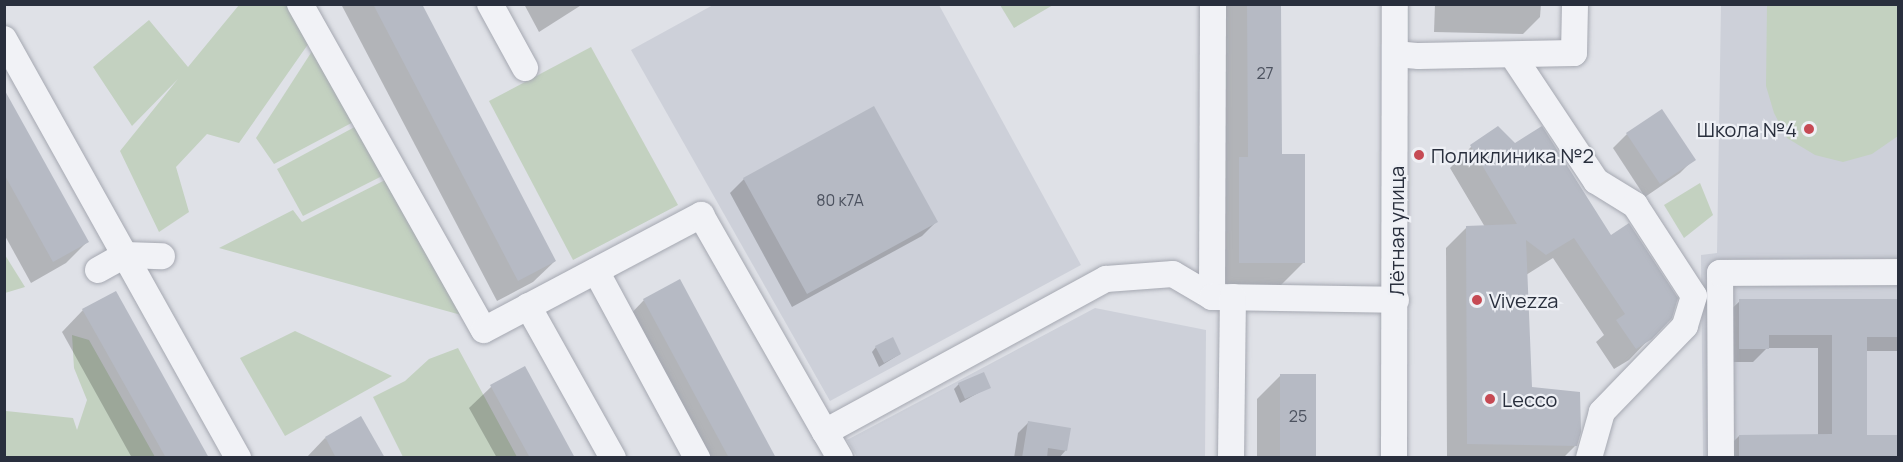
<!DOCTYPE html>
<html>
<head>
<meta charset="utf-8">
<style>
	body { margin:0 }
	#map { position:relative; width:1903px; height:462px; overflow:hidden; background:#dfe1e7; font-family:Manrope,sans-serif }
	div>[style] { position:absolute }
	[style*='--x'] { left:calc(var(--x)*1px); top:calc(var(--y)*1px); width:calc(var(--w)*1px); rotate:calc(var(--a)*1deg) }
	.built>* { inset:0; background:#cdd0d9 }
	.green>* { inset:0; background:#c3d1c0 }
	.shadow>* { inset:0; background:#0003 }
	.building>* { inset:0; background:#b6bac4 }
	.roads { filter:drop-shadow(0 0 2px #a5a8b1) drop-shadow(0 0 2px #a5a8b1) }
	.minor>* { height:26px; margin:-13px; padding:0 13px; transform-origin:13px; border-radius:13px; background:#f1f2f6 }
	.dots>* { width:16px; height:16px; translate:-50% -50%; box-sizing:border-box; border:3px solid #eef0f5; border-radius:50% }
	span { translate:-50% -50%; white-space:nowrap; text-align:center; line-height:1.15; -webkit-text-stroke:4.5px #eef0f5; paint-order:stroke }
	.number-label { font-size:16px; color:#4c525f }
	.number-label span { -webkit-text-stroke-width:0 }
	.poi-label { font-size:20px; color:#292f3d }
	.right { translate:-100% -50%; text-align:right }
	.left { translate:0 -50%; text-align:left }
	.street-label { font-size:20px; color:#292f3d }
	.frame { position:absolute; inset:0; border:6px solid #292f3d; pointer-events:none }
</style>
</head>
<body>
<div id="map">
	<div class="built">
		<div style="clip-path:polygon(713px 5px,939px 5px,1081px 265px,830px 401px,631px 50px)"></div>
		<div style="clip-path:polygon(1721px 5px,1898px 5px,1898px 457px,1703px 457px,1701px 255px,1717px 253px)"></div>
		<div style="clip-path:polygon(1095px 308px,1206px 330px,1205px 457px,857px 457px,847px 440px)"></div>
	</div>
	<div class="green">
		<div style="clip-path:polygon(239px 5px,295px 5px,311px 40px,239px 143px,207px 134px,176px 167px,189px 212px,159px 232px,120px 151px,178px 79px,132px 126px,93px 67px,149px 20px,188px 67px)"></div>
		<div style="clip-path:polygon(1000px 5px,1053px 5px,1014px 28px)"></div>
		<div style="clip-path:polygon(1767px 5px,1898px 5px,1898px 136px,1872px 154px,1843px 162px,1815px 155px,1787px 138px,1774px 113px,1766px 86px)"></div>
		<div style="clip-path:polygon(316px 45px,359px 119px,274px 164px,256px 138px)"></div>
		<div style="clip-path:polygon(591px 47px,678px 205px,573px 260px,489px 101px)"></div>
		<div style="clip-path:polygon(362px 123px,390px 172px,303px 216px,277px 169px)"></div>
		<div style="clip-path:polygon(391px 177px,472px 318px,219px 248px,293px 210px,302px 222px)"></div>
		<div style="clip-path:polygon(1700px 183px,1713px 215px,1684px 238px,1664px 205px)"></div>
		<div style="clip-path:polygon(5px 255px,25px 287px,5px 293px,4px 293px)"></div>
		<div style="clip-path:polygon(295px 331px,392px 376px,285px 436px,240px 358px)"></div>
		<div style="clip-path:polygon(72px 335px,89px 340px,155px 457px,5px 457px,6px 411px,73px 418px,77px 430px,87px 400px,74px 368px)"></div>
		<div style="clip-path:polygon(458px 348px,517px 457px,403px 457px,373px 397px,405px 381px,429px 359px)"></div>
	</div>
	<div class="shadow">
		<div style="clip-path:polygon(341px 4px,420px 4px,555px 261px,533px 282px,497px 301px)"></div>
		<div style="clip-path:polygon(524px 4px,583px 4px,539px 32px)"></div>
		<div style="clip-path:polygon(1224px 4px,1280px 4px,1280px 155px,1304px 262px,1280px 286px,1216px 286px)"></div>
		<div style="clip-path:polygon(1435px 4px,1541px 4px,1540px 17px,1523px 34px,1434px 32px)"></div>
		<div style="clip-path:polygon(4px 92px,87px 242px,66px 263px,31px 283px,4px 234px)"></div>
		<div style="clip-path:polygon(1498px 128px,1610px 237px,1670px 317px,1629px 360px,1614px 369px,1596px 342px,1604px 335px,1553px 258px,1526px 275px,1530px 389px,1576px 445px,1563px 458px,1447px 458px,1446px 248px,1467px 227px,1485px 227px,1450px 168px,1471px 147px)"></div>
		<div style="clip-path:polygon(1627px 134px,1694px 159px,1680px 173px,1645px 197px,1613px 148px)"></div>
		<div style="clip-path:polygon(744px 179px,936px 222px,922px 236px,792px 307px,730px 193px)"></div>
		<div style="clip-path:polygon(644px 300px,774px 458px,696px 458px,623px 322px)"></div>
		<div style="clip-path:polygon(1898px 300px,1898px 351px,1865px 351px,1865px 437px,1898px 458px,1725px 458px,1725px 450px,1739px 436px,1818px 436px,1818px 348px,1767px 348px,1753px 362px,1725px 362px,1725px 315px,1740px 301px)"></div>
		<div style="clip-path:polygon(83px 310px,208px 458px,132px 458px,62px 332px)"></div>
		<div style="clip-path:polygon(876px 347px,900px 354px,879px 367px,872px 352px)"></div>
		<div style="clip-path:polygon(524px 368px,574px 458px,497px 458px,469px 408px,491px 387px)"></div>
		<div style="clip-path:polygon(1281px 375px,1314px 458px,1257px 458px,1257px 399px)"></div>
		<div style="clip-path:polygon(959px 384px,989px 387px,960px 403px,954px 389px)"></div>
		<div style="clip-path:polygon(1028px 423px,1066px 450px,1059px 458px,1014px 458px,1018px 433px)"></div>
		<div style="clip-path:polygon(325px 438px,383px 458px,306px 458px)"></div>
	</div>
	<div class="building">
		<div style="clip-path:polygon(373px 4px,422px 4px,556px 261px,518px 281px)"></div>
		<div style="clip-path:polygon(1247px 4px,1281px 4px,1282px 154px,1305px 154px,1305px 263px,1239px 263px,1239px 157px,1248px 157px)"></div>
		<div style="clip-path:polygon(4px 89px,89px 242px,53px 262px,4px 174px)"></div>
		<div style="clip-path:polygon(874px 106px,938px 222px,807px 294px,743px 178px)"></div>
		<div style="clip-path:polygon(1662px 109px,1696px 160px,1660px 184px,1626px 133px)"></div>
		<div style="clip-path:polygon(1498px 126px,1515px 143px,1542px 126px,1611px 235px,1629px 223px,1678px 298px,1672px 318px,1652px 339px,1636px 349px,1616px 320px,1625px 314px,1574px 238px,1546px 255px,1526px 240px,1532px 387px,1580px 392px,1581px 432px,1577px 446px,1467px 444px,1466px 226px,1517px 224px,1470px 145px)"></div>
		<div style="clip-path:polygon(680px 279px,776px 458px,729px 458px,643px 299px)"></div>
		<div style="clip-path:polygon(116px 291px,209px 458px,166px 458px,82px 309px)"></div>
		<div style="clip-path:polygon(1739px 299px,1899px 299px,1899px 337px,1867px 337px,1867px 435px,1899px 435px,1899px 458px,1739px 458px,1739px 435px,1832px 434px,1832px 335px,1769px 335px,1769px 349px,1739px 349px)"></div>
		<div style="clip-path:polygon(893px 337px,901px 354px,884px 363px,875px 346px)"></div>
		<div style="clip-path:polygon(525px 366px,575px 458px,530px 458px,490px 385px)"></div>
		<div style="clip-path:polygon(984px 372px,991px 388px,965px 399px,958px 383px)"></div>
		<div style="clip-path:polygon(1280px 374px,1316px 374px,1316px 458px,1280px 458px)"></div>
		<div style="clip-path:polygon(361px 416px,385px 458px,336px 458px,325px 437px)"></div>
		<div style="clip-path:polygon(1028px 421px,1071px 428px,1067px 451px,1048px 448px,1047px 458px,1022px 458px)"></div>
	</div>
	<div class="roads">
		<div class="minor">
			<div style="--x:300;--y:4;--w:374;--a:60.6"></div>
			<div style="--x:484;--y:330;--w:246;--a:-27.9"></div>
			<div style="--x:701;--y:215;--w:250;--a:60.3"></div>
			<div style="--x:490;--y:4;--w:73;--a:61.3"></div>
			<div style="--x:4;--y:39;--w:480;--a:60.8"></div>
			<div style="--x:1395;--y:54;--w:24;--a:5"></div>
			<div style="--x:1419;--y:56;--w:155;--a:-1.1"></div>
			<div style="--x:1574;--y:53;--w:49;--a:-88.8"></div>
			<div style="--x:1513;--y:56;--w:150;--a:56.4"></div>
			<div style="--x:1596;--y:181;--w:46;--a:31.6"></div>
			<div style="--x:1635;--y:205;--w:108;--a:57"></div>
			<div style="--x:1694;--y:296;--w:31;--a:107"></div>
			<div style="--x:1685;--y:326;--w:120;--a:134"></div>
			<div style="--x:1602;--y:412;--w:48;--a:105.8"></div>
			<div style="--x:98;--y:270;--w:31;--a:-29"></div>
			<div style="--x:125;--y:255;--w:37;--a:2"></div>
			<div style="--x:596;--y:271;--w:213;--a:61.6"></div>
			<div style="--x:1212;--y:297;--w:293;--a:-89.8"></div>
			<div style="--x:528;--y:306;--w:174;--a:60.8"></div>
			<div style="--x:840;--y:458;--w:30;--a:-120"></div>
			<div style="--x:825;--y:432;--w:320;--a:-28.6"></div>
			<div style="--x:1106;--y:279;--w:67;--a:-4.3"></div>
			<div style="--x:1173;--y:274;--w:45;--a:30.5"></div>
			<div style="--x:1212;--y:297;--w:184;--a:0.9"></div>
			<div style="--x:1231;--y:458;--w:161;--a:-89.3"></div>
			<div style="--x:1394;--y:458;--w:454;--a:-89.9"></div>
			<div style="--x:1721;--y:458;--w:185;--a:-90.3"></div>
			<div style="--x:1720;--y:273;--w:178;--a:-0.3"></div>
		</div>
	</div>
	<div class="dots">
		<div style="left:1809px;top:129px;background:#c64a54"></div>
		<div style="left:1419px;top:155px;background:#c64a54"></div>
		<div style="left:1477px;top:300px;background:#c64a54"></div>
		<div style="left:1490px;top:399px;background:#c64a54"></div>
	</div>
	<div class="number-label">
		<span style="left:1265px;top:73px">27</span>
		<span style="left:840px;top:200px">80 к7А</span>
		<span style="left:1298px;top:416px">25</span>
	</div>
	<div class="poi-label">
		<span class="right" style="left:1797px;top:129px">Школа №4</span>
		<span class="left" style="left:1431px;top:155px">Поликлиника №2</span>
		<span class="left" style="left:1489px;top:300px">Vivezza</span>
		<span class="left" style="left:1502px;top:399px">Lecco</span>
	</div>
	<div class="street-label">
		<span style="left:1396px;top:231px;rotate:-90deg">Лётная улица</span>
	</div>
	<div class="frame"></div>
</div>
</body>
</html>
